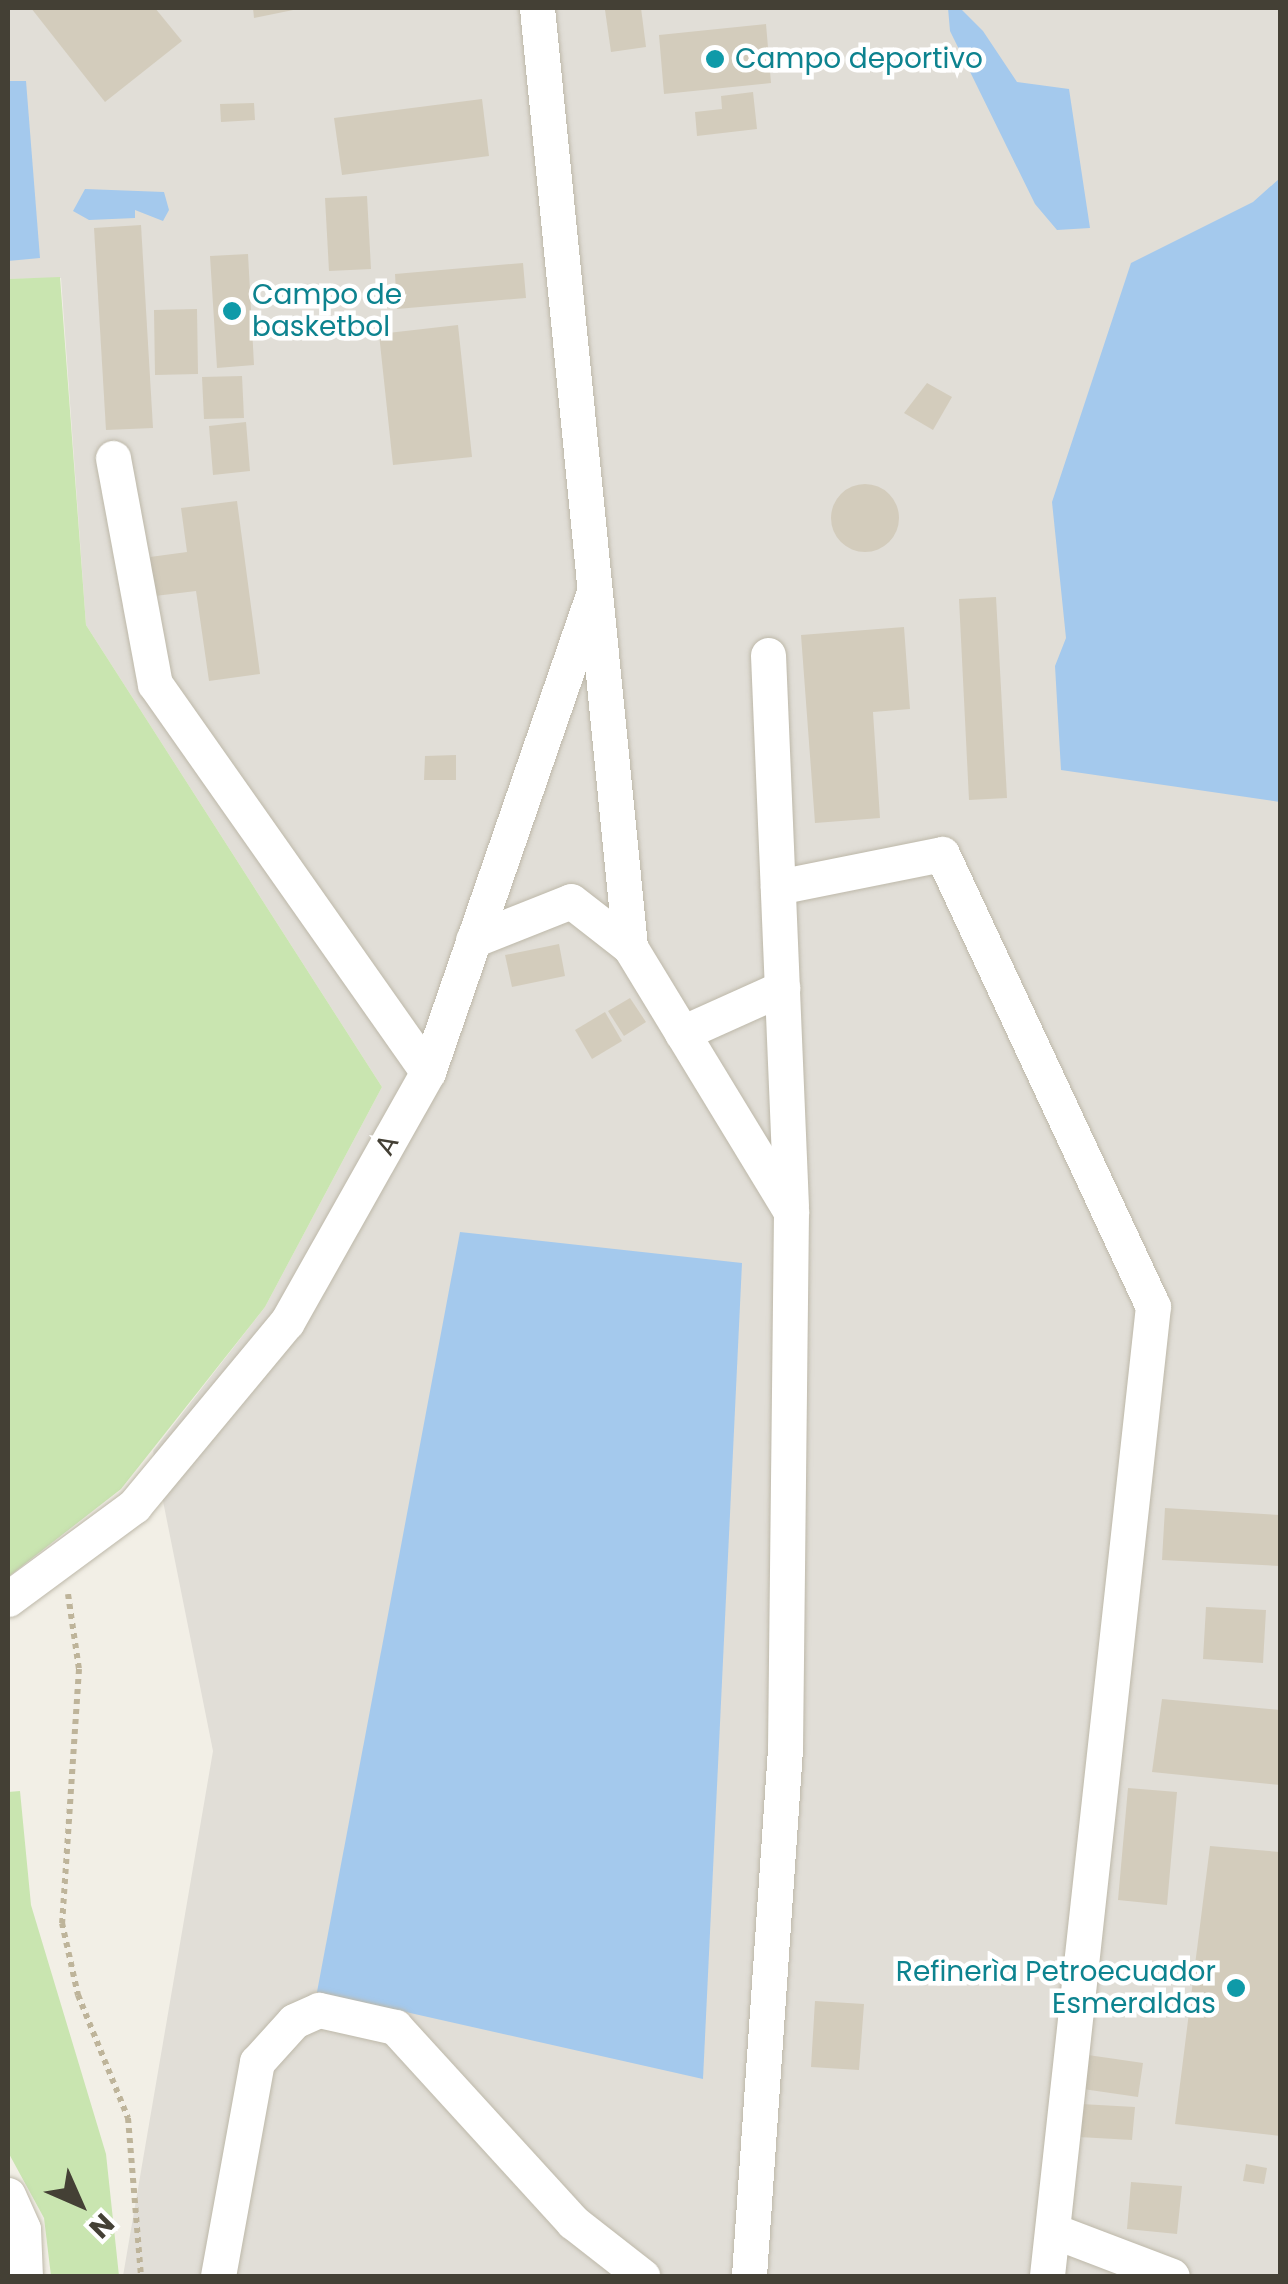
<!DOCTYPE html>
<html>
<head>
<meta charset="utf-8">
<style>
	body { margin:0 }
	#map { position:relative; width:1288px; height:2284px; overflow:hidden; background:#f2efe6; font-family:Poppins,sans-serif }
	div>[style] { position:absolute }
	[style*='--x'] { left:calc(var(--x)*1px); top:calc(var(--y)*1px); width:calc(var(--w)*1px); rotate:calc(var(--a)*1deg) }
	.industrial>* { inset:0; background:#e1ded7 }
	.green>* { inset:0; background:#c9e5b0 }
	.water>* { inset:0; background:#a4c9ed }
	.building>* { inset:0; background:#d3ccbc }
	.round { border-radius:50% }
	.path>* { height:6px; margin-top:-3px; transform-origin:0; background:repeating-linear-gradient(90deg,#beb49a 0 5px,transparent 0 10px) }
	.roads { filter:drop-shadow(0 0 2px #bdb8a9) drop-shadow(0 0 2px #bdb8a9) }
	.minor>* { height:35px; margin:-17.5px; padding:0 17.5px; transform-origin:17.5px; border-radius:17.5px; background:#fff }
	.dots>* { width:28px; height:28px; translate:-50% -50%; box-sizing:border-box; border:5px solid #fff; border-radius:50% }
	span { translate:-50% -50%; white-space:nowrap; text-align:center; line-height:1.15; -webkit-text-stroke:9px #fff; paint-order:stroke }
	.culture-label { font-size:28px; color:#0d838f }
	.left { translate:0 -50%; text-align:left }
	.right { translate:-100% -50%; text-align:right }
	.street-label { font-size:28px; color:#444035 }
	.frame { position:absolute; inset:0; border:10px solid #444035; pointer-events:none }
	.north { position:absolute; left:30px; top:2154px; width:100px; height:100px; -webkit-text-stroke:8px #fff; paint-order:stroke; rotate:135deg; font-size:28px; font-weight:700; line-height:40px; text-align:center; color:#444035 }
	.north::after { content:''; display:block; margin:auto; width:35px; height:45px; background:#444035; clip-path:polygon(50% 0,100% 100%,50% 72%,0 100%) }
</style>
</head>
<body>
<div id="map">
	<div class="industrial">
		<div style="clip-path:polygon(8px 8px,1280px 8px,1280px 2276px,123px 2276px,213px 1751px,153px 1451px,265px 1307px,382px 1087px,86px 625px,61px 278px,8px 279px)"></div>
	</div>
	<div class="green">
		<div style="clip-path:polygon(60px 277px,86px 625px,382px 1087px,265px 1307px,121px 1489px,8px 1577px,8px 279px)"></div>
		<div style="clip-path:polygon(20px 1791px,31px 1905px,106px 2154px,119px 2276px,51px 2276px,44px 2218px,8px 2152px,8px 1792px)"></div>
	</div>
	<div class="water">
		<div style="clip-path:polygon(948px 8px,960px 8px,983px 31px,1017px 82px,1069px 89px,1090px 228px,1057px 230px,1035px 204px,950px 31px)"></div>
		<div style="clip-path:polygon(8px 81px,26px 81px,40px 258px,8px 261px)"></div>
		<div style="clip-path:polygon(1280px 178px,1280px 802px,1061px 770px,1055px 666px,1066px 638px,1052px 502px,1131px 263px,1253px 202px)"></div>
		<div style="clip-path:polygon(85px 189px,164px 192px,169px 210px,163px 221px,135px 210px,135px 218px,89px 220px,73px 211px)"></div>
		<div style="clip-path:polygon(460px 1232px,742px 1263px,703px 2079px,317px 1992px)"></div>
	</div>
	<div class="building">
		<div style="clip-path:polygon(31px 8px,155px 8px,182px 41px,105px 102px)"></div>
		<div style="clip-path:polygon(253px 8px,298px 8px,298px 9px,254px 18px)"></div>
		<div style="clip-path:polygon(641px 8px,646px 47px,611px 52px,605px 10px)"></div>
		<div style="clip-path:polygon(766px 24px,771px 83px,664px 94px,659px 35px)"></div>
		<div style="clip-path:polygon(753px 92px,757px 129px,697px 136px,695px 112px,722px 109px,721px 96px)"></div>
		<div style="clip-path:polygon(482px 99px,489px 156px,342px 175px,334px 118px)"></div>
		<div style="clip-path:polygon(254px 103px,255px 120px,221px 122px,220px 104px)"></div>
		<div style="clip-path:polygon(367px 196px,371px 269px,329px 271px,325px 198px)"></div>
		<div style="clip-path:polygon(141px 225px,153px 428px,106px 430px,94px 228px)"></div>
		<div style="clip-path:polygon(248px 254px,254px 365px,217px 368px,210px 256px)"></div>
		<div style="clip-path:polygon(523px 263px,526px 298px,397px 309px,395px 274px)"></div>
		<div style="clip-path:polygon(197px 309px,198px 374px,155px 375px,154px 310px)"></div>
		<div style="clip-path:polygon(458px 325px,472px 457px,393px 465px,379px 334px)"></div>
		<div style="clip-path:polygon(242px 376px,244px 418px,204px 419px,202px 377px)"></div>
		<div style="clip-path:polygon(927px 383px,952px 397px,933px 430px,904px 413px)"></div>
		<div style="clip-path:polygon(246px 422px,250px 471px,213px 475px,209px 426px)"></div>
		<div class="round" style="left:831px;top:484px;width:68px;height:68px"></div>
		<div style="clip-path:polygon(237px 501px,260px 674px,209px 681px,196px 591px,155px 596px,150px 557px,187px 552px,181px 508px)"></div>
		<div style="clip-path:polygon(996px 597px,1007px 798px,969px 800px,959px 599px)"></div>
		<div style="clip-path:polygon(904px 627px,910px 709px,873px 712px,880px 818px,815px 823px,801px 635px)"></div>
		<div style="clip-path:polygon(456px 755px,456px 780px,424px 780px,425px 756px)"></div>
		<div style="clip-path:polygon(559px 944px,565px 976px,512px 987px,505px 955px)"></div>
		<div style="clip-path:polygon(630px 998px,646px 1022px,624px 1036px,608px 1011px)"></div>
		<div style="clip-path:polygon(605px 1012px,622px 1041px,592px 1059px,575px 1030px)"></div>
		<div style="clip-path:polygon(1165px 1508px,1280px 1515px,1280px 1566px,1162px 1560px)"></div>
		<div style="clip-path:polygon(1206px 1607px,1266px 1610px,1263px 1663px,1203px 1659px)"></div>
		<div style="clip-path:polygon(1162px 1699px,1280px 1710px,1280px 1785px,1152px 1772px)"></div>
		<div style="clip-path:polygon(1128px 1788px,1177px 1792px,1167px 1905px,1118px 1900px)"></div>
		<div style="clip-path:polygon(1210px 1846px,1280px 1852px,1280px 2136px,1175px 2124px)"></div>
		<div style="clip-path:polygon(815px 2001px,864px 2004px,859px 2070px,811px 2067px)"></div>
		<div style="clip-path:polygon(1088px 2055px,1143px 2063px,1138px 2097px,1083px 2089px)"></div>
		<div style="clip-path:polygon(1081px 2104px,1135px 2107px,1132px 2140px,1079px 2137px)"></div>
		<div style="clip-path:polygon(1246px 2164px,1267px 2168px,1264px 2184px,1243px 2181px)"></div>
		<div style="clip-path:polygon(1131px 2182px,1182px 2186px,1177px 2234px,1127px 2229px)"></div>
	</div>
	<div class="path">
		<div style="--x:68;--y:1594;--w:76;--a:81.7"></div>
		<div style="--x:79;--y:1669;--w:255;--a:93.8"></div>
		<div style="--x:62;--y:1923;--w:74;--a:77.5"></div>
		<div style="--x:78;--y:1995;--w:133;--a:67.9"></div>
		<div style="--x:128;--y:2118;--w:159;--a:85.3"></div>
	</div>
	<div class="roads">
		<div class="minor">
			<div style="--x:537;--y:8;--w:944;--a:84.34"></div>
			<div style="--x:630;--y:947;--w:310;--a:58.7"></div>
			<div style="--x:791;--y:1212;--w:537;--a:90.64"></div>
			<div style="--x:785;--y:1749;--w:528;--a:93.91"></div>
			<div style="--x:113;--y:458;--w:230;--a:79.5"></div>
			<div style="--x:155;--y:684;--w:474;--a:54.9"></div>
			<div style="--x:768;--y:655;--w:551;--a:87.61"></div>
			<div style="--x:778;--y:887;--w:167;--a:-11.4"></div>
			<div style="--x:942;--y:854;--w:499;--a:65"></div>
			<div style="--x:1153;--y:1306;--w:976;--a:96.24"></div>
			<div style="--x:473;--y:940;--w:105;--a:-21.7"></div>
			<div style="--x:571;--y:901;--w:75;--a:37.9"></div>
			<div style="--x:682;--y:1033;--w:110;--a:-24.2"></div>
			<div style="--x:8;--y:1599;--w:157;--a:-36.4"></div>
			<div style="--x:134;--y:1506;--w:239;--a:-50.3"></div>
			<div style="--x:287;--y:1322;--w:287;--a:-60.6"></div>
			<div style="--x:428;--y:1072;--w:505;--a:-70.92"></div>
			<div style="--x:8;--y:2195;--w:37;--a:66"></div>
			<div style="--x:23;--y:2229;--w:47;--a:87.6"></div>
			<div style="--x:1054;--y:2231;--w:126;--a:20.9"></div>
			<div style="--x:218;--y:2276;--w:218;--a:-79.7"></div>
			<div style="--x:257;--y:2062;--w:55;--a:-47.9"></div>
			<div style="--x:294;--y:2021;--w:27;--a:-24"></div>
			<div style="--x:319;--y:2010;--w:78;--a:12.6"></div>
			<div style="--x:395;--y:2027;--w:264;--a:47.6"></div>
			<div style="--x:573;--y:2222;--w:88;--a:38"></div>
		</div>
	</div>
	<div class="dots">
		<div style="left:715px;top:59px;background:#0f9aa8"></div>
		<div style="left:232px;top:311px;background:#0f9aa8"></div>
		<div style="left:1236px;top:1988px;background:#0f9aa8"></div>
	</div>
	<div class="culture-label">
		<span class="left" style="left:735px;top:59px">Campo deportivo</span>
		<span class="left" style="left:252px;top:311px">Campo de<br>basketbol</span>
		<span class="right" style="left:1216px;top:1988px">Refinerìa Petroecuador<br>Esmeraldas</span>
	</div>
	<div class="street-label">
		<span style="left:387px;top:1145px;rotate:-61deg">A</span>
	</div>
	<div class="frame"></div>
	<div class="north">N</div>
</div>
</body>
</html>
